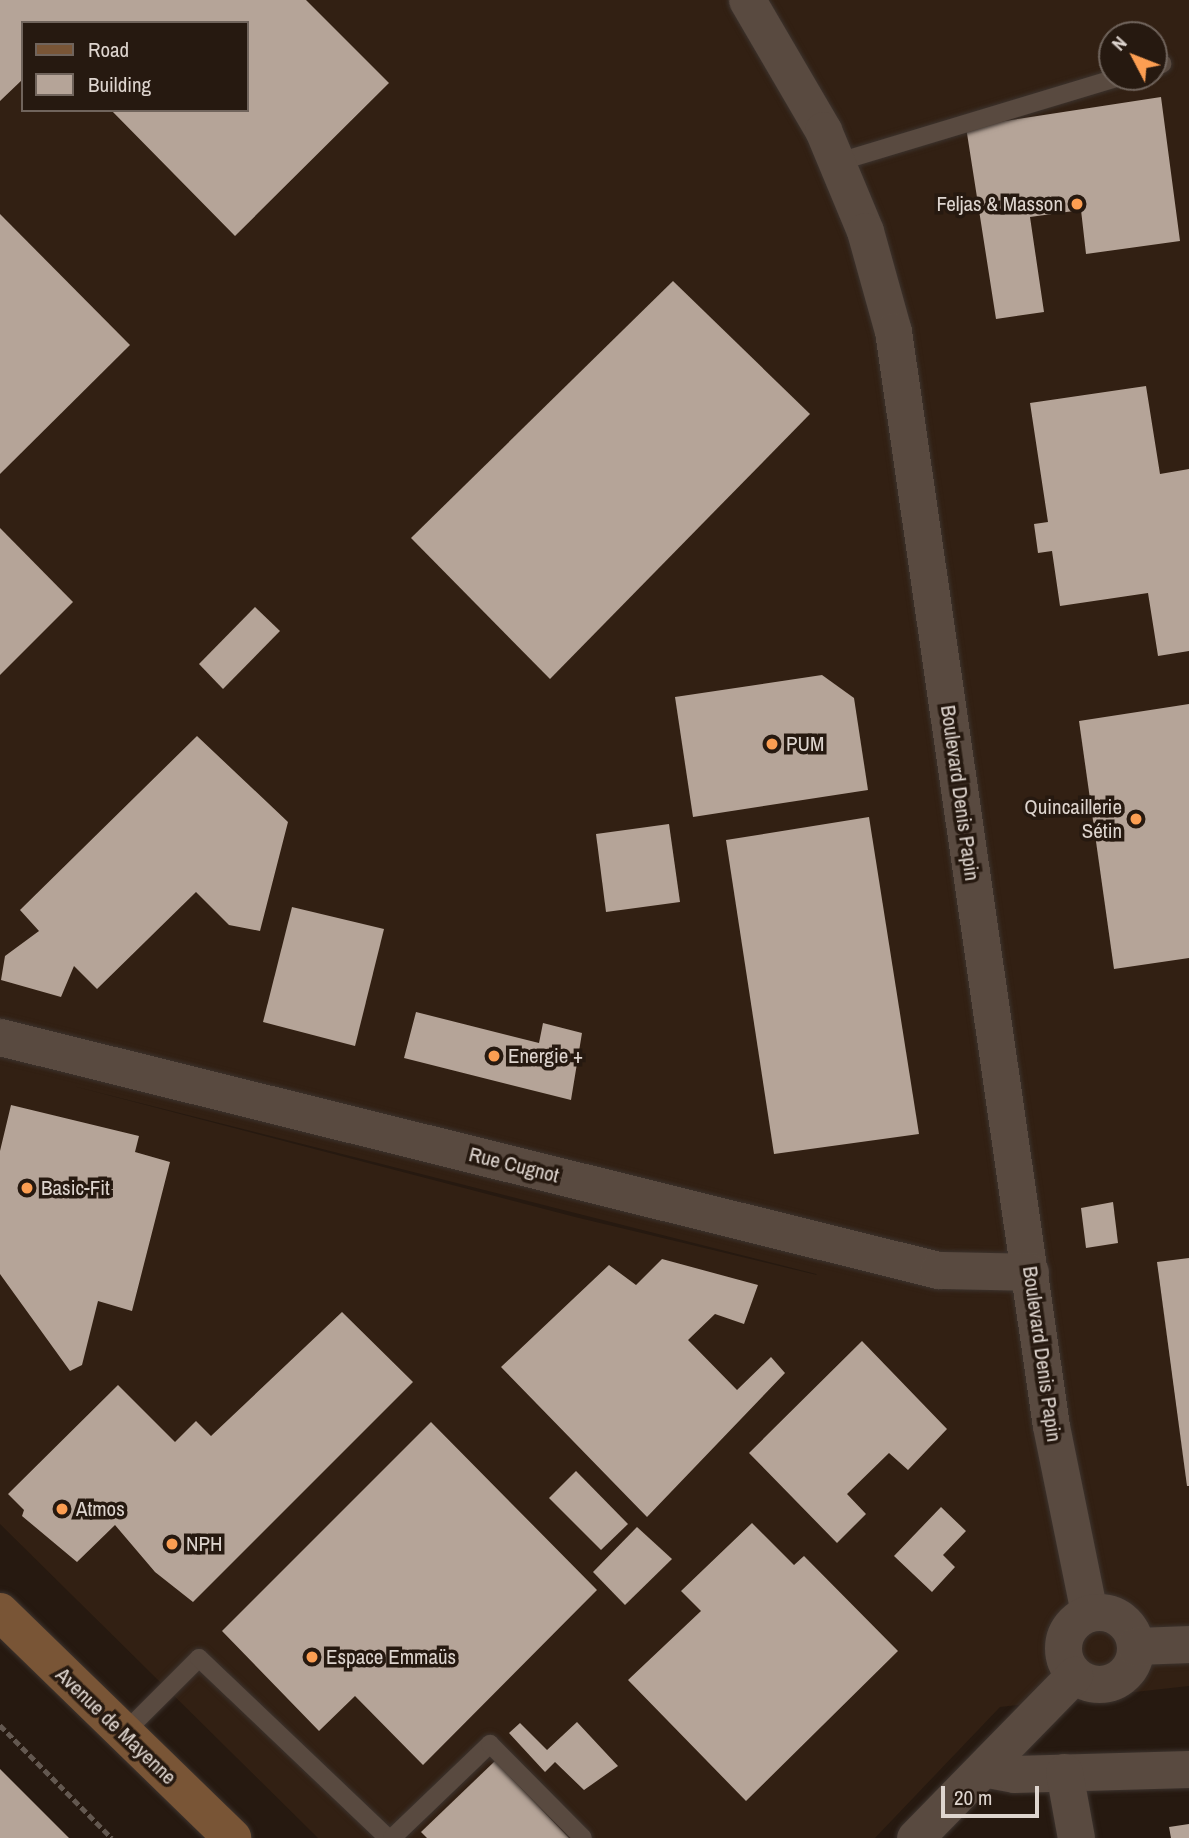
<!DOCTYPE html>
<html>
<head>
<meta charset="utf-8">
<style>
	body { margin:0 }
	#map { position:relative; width:1189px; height:1838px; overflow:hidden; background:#261910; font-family:"Archivo Narrow",sans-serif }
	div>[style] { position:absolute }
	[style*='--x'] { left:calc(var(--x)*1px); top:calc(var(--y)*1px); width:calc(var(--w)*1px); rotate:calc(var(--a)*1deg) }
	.built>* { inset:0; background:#322013 }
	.building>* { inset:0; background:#b5a498 }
	.path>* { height:4.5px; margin-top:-2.25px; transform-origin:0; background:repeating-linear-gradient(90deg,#635850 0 7px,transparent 0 10.5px) }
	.roads { filter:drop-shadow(0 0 2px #3c332e) drop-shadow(0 0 2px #3c332e) }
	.lane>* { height:18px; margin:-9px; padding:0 9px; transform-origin:9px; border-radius:9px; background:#594a40 }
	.street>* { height:37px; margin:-18.5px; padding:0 18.5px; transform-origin:18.5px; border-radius:18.5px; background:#594a40 }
	.street>.ring { margin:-18.5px; padding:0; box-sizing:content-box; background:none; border:37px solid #594a40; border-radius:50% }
	.secondary>* { height:38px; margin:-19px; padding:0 19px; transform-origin:19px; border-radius:19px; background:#795536 }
	.dots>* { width:19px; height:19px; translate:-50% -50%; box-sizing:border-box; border:4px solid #261910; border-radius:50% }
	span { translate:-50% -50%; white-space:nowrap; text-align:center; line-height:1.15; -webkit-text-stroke:7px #261910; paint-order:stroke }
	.poi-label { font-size:21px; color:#ded5cf }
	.right { translate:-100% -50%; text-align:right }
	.left { translate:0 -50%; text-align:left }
	.street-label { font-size:21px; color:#ded5cf }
	.legend { position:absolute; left:21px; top:21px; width:228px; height:91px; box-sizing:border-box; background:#261910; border:2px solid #70645c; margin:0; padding:9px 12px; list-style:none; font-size:21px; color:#ded5cf }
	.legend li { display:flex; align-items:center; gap:14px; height:35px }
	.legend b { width:35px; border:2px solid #70645c }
	.north { position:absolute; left:1098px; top:21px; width:70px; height:70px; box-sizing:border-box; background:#261910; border:2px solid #70645c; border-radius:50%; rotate:312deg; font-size:19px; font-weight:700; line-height:28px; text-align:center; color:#ded5cf }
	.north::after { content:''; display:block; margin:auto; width:24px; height:32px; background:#fc9e52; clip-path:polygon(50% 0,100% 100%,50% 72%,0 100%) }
	.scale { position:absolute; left:941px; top:1786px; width:98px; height:32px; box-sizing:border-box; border:4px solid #ded5cf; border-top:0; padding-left:9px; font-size:21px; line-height:24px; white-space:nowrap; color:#ded5cf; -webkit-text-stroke:5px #261910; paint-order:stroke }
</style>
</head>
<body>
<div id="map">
	<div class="built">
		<div style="clip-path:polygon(evenodd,0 0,1189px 0,1189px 1686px,1000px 1707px,875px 1838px,318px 1838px,0 1524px,0 0,23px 23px,247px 23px,247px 110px,23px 110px,23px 23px,0 0,1112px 35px,1154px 35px,1154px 77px,1112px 77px,1112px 35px,0 0,73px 1086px,816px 1274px,817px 1275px,575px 1217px,73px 1086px)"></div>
	</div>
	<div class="building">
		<div style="clip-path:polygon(0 0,306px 0,389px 83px,235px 236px,111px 110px,247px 110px,247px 23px,23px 23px,23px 79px,0 101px)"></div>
		<div style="clip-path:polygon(1161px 97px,1180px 241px,1086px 254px,1081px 210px,1030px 217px,1044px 312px,996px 319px,966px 127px)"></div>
		<div style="clip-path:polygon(0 214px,130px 345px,0 474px)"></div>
		<div style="clip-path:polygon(673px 281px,810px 414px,550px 679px,411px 538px)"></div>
		<div style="clip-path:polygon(1146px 386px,1160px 474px,1189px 469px,1189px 651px,1158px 656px,1148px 593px,1060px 606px,1052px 551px,1038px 553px,1034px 524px,1048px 522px,1030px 403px)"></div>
		<div style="clip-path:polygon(0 528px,73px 602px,0 675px)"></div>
		<div style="clip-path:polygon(255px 607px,280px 631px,223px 689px,199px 664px)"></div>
		<div style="clip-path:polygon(822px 675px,854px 698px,868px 790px,693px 817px,675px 697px)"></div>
		<div style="clip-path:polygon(1189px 704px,1189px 958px,1114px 969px,1079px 721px)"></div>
		<div style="clip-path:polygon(197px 736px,288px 822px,260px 931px,229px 925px,196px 892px,97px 989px,74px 966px,61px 997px,1px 980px,5px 956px,39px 931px,20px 910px)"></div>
		<div style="clip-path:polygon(869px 817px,919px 1134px,774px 1154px,726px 840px)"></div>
		<div style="clip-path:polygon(669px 824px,680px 902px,606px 912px,596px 834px)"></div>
		<div style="clip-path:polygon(292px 907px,384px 929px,355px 1046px,263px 1022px)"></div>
		<div style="clip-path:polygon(416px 1012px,539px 1043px,543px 1023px,582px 1033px,571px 1100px,404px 1058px)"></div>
		<div style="clip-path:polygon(11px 1105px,139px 1136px,135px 1152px,170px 1162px,132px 1311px,98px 1301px,82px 1365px,70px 1371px,0 1274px,0 1151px)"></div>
		<div style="clip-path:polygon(1113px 1202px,1118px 1243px,1086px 1248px,1081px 1208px)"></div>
		<div style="clip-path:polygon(1189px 1258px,1189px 1486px,1187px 1486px,1157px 1262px)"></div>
		<div style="clip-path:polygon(662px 1259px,758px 1285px,744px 1324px,715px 1314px,688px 1340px,737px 1390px,771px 1357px,785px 1373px,647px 1517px,501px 1367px,609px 1265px,636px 1285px)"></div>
		<div style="clip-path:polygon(342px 1312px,413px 1382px,193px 1602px,155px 1572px,115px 1525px,77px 1562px,22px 1516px,24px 1510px,8px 1494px,118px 1385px,175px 1442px,196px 1421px,211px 1436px)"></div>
		<div style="clip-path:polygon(862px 1341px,947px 1429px,908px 1470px,889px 1453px,847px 1494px,866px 1514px,837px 1543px,749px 1453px)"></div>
		<div style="clip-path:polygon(431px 1422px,597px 1590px,423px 1765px,355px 1696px,319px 1731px,222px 1631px)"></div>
		<div style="clip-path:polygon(576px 1471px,628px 1524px,601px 1550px,549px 1498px)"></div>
		<div style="clip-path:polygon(941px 1507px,966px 1531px,943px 1555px,955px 1567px,932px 1592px,894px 1556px)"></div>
		<div style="clip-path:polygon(752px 1523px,794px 1565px,804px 1556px,898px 1651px,746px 1801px,628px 1680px,701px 1611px,681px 1591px)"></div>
		<div style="clip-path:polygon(637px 1527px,672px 1559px,625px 1605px,593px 1572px)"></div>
		<div style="clip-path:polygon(577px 1722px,618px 1766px,584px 1790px,555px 1762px,545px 1772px,509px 1733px,520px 1723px,547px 1750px)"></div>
		<div style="clip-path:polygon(495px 1761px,569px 1838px,427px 1838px,421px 1832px)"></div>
		<div style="clip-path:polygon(0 1769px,69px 1838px,0 1838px)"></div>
		<div style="clip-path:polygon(1189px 1824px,1189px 1838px,1171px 1838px,1169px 1827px)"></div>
	</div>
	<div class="path">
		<div style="--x:0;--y:1725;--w:159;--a:45.3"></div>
	</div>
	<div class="roads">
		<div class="lane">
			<div style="--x:1154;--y:67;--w:9;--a:-21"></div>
			<div style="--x:835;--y:163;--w:297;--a:-16.8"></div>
			<div style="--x:124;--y:1733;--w:106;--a:-45"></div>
			<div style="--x:199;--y:1658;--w:261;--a:43.6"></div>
			<div style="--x:392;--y:1838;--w:136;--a:-43.8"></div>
			<div style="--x:490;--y:1744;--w:132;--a:45.3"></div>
		</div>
		<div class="street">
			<div style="--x:747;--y:0;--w:151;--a:59.7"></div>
			<div style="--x:823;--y:130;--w:109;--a:67.4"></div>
			<div style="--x:865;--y:231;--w:104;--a:74.4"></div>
			<div style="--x:893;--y:331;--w:1106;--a:81.79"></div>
			<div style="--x:1051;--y:1426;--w:191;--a:78.5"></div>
			<div style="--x:0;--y:1037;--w:967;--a:13.95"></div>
			<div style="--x:938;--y:1270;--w:92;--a:1.2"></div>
			<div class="ring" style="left:1063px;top:1612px;width:35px;height:35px"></div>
			<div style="--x:1135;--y:1646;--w:54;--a:-2.1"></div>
			<div style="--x:988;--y:1769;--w:26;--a:11"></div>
			<div style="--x:1014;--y:1774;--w:175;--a:-1.6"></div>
			<div style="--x:1064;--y:1772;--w:67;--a:79.7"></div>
			<div style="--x:915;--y:1838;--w:228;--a:-45.7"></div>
		</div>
		<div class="secondary">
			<div style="--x:0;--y:1612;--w:324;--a:44.2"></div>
		</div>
	</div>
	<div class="dots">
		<div style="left:1077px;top:204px;background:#fc9e52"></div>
		<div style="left:772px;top:744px;background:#fc9e52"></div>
		<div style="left:1136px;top:819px;background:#fc9e52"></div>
		<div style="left:494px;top:1056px;background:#fc9e52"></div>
		<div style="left:27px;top:1188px;background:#fc9e52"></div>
		<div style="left:62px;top:1509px;background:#fc9e52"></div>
		<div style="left:172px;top:1544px;background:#fc9e52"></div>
		<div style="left:312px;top:1657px;background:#fc9e52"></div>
	</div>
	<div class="poi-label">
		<span class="right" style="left:1063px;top:204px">Feljas &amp; Masson</span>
		<span class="left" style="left:786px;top:744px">PUM</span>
		<span class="right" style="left:1122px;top:819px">Quincaillerie<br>Sétin</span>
		<span class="left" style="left:508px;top:1056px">Energie +</span>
		<span class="left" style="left:41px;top:1188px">Basic-Fit</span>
		<span class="left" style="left:76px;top:1509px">Atmos</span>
		<span class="left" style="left:186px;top:1544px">NPH</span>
		<span class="left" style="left:326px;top:1657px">Espace Emmaüs</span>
	</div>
	<div class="street-label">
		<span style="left:960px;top:793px;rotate:82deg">Boulevard Denis Papin</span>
		<span style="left:514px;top:1165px;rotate:14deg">Rue Cugnot</span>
		<span style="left:1042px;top:1354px;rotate:82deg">Boulevard Denis Papin</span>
		<span style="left:116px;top:1726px;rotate:44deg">Avenue de Mayenne</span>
	</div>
	<ul class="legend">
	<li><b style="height:9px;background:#795536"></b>Road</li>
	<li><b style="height:19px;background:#b5a498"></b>Building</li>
	</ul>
	<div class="north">N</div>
	<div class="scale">20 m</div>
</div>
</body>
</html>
